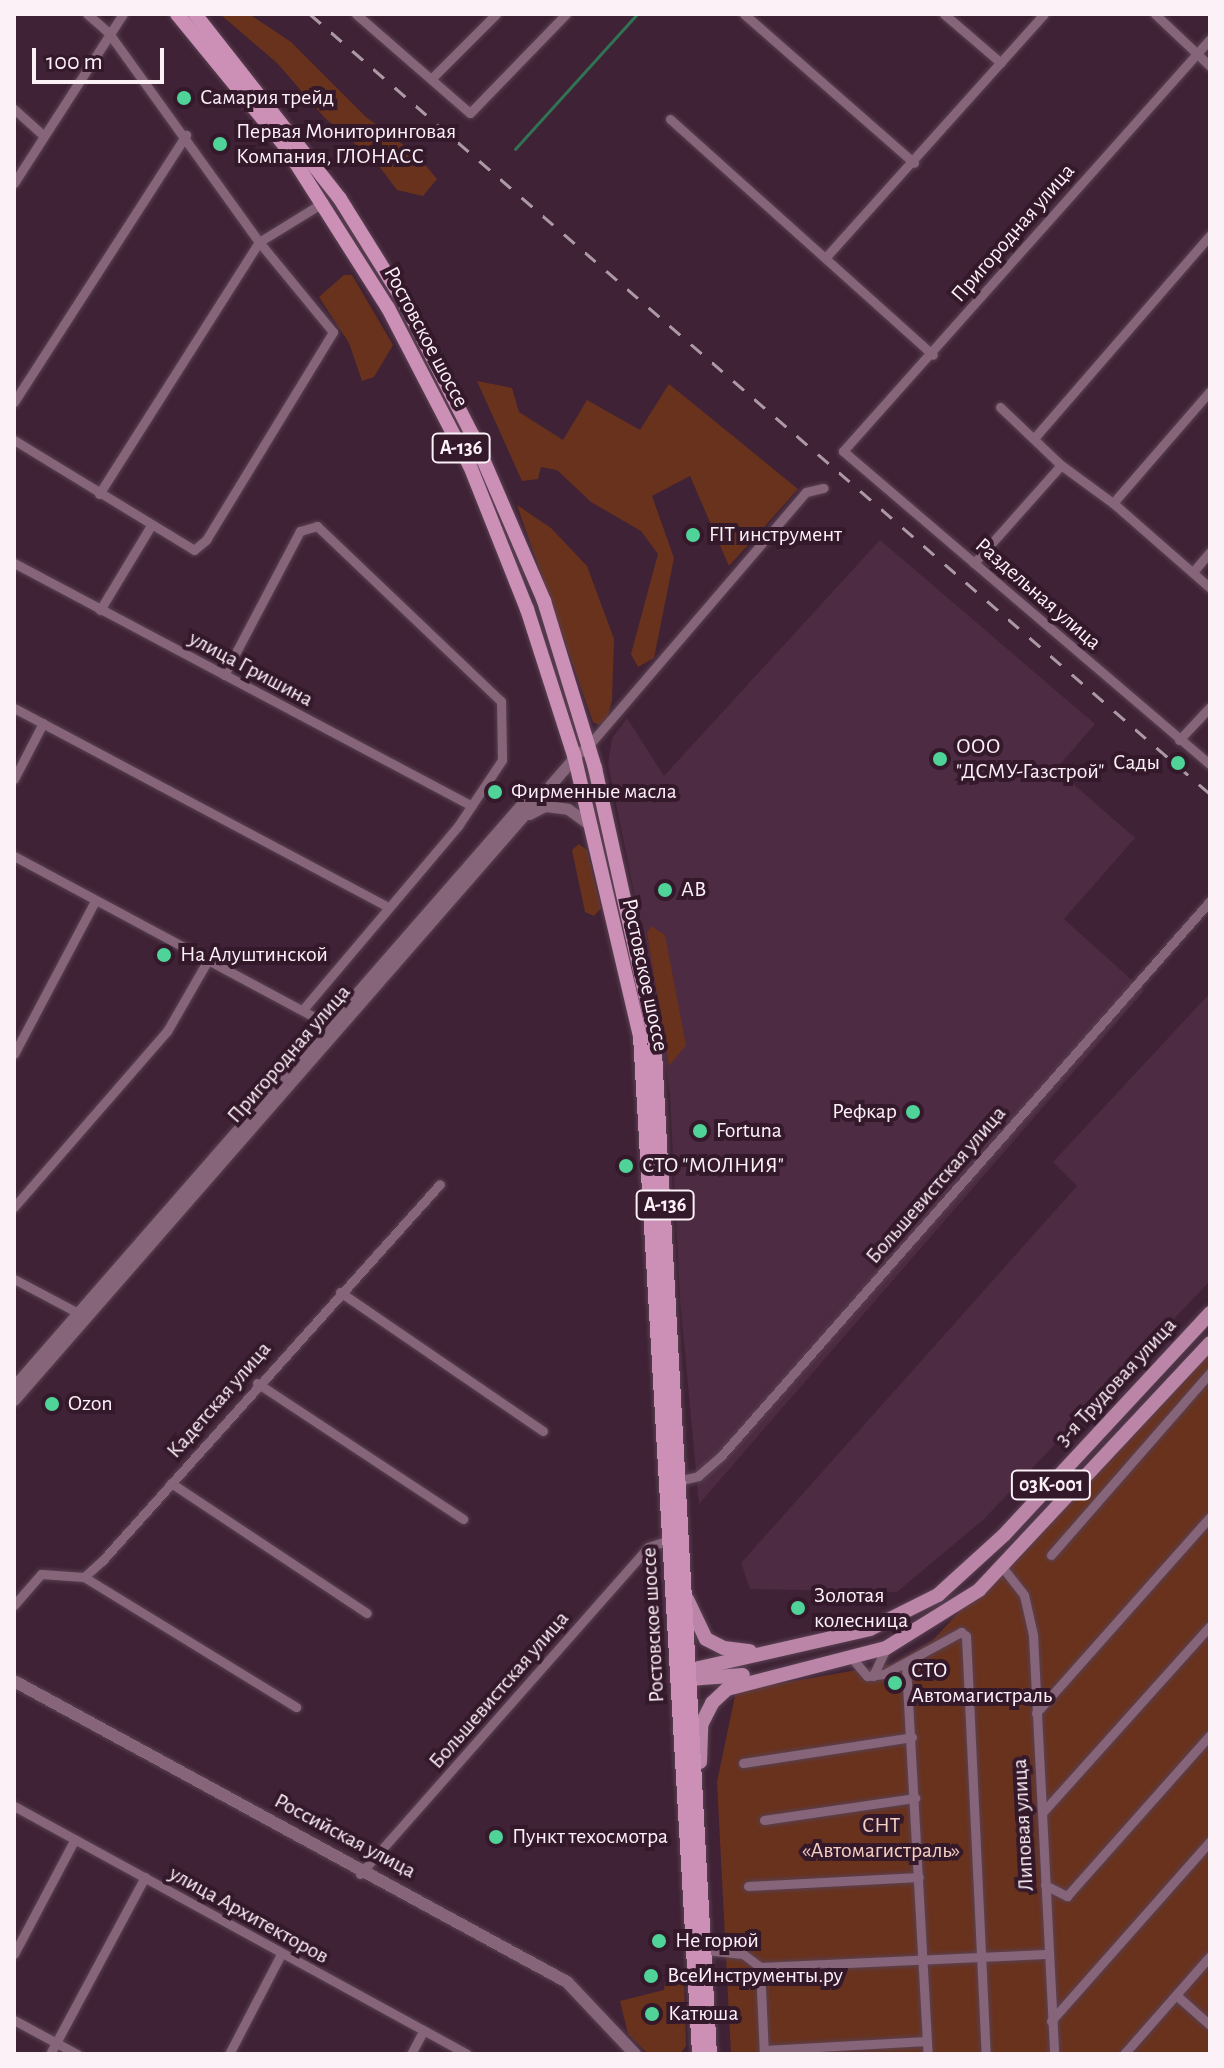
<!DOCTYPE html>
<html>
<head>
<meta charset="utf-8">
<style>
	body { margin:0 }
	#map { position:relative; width:1224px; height:2068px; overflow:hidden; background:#3f2235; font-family:"Alegreya Sans",sans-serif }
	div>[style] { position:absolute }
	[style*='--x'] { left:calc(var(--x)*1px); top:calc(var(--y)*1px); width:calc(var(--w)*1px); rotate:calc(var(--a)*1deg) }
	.built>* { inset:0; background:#4d2b42 }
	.green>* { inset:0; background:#69321d }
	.stream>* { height:3px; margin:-1.5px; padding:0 1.5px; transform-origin:1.5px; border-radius:1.5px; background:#307454 }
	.roads { filter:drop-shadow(0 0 2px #594152) drop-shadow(0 0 2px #594152) }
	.minor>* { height:9px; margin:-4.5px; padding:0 4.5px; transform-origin:4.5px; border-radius:4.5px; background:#86657a }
	.tertiary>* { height:11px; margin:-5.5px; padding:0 5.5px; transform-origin:5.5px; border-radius:5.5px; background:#86657a }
	.secondary>* { height:12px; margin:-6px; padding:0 6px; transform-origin:6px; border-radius:6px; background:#86657a }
	.primary>* { height:14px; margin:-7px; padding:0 7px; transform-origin:7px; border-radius:7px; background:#ba85a7 }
	.trunk>* { height:14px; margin:-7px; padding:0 7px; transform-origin:7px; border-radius:7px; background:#cc90b6 }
	.rail>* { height:3px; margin-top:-1.5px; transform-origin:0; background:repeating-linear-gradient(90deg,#ac99a5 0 14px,transparent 0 28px) }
	.dots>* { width:22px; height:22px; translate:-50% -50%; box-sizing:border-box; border:4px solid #34192b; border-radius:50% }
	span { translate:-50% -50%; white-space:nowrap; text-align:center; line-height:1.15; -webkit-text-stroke:8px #34192b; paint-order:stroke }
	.shield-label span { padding:2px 6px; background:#34192b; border:2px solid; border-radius:6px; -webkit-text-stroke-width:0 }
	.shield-label { font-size:20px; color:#fdf1f8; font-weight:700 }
	.poi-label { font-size:22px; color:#fdf1f8 }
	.left { translate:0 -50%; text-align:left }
	.right { translate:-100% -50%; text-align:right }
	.street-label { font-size:22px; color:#fdf1f8 }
	.park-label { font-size:22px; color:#f5d0c2 }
	.frame { position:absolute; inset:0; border:16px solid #fdf1f8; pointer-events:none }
	.scale { position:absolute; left:32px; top:48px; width:132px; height:36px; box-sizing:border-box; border:4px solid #fdf1f8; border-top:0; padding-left:10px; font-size:24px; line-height:28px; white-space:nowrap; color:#fdf1f8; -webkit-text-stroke:6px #34192b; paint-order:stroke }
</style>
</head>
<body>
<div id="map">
	<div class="built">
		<div style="clip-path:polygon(880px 540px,1095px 724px,1056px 769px,1135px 838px,1064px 919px,1144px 991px,699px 1504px,680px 1300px,670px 1095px,655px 995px,608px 764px,612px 738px,627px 718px,664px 776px)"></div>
		<div style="clip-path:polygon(1210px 993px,1210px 1281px,984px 1519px,897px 1592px,750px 1589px,741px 1563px,1077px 1186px,1053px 1162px)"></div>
	</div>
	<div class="green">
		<div style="clip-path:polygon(220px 14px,249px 14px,291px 42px,366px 117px,417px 155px,437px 179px,423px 196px,397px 190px,376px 162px,324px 117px,277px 63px)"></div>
		<div style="clip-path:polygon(344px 275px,352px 275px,393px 345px,374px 377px,362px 381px,349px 343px,319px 297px)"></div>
		<div style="clip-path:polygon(477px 381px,512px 388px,519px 412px,563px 440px,587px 400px,640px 430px,669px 384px,798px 489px,729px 566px,690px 476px,652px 496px,674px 558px,654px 658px,638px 667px,631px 654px,658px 554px,641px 531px,591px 502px,557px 470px,541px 467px,538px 479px,522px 481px)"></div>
		<div style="clip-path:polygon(517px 505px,551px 528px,587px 566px,614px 639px,612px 700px,607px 720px,599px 725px,593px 722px)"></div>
		<div style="clip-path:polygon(579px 844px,587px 850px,601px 908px,594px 916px,585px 912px,572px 850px)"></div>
		<div style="clip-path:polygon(651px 926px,665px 935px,686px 1045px,669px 1066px,647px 933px)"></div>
		<div style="clip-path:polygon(1210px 1342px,1210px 2054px,731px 2054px,717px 1782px,736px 1691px,892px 1664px,933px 1640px)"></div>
		<div style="clip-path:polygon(684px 1978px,686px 2046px,680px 2054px,648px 2054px,628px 2034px,620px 2001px,664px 1990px,665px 1982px)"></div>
	</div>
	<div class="stream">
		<div style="--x:515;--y:149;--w:182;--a:-47.9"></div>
	</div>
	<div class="roads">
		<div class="minor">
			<div style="--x:356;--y:14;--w:151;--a:41"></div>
			<div style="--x:470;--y:113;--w:138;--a:-45.9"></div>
			<div style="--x:744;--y:14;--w:226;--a:41.2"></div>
			<div style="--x:944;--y:14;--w:75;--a:40.7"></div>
			<div style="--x:1155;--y:14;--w:76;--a:43.4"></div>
			<div style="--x:1210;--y:39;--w:552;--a:131.69"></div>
			<div style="--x:843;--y:451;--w:483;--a:40.5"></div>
			<div style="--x:431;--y:79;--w:92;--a:-45"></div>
			<div style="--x:14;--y:109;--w:39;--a:42"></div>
			<div style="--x:670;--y:119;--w:353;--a:41.9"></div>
			<div style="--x:14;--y:183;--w:201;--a:-57.2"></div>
			<div style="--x:826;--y:257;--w:326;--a:-48.1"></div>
			<div style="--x:14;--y:402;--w:318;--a:-57.2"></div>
			<div style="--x:1000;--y:407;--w:84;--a:43.6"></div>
			<div style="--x:1061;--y:465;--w:64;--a:36.2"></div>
			<div style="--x:1113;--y:503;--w:129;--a:41.2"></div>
			<div style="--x:1036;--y:436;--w:266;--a:-49.1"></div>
			<div style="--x:14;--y:440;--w:211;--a:31.4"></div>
			<div style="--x:194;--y:550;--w:16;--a:-40"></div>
			<div style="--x:206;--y:540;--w:244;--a:-58.6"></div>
			<div style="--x:333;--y:332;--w:117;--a:-129.4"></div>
			<div style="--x:259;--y:242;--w:257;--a:-125.7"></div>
			<div style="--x:109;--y:33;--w:29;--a:-139"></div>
			<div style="--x:99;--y:494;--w:299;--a:-57.6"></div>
			<div style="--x:259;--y:242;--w:76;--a:-31.6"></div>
			<div style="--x:1113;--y:503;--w:148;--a:-49.1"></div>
			<div style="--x:14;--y:563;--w:518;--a:27.95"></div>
			<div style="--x:974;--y:563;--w:131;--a:-48.4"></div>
			<div style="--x:1193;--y:572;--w:26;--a:-50"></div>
			<div style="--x:100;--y:610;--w:97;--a:-58.9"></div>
			<div style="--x:224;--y:675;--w:163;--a:-62.2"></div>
			<div style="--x:300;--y:531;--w:18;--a:-16"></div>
			<div style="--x:317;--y:526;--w:254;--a:43.6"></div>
			<div style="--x:501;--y:701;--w:59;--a:89"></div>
			<div style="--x:502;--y:760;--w:79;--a:123.7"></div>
			<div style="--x:458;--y:826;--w:238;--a:130.2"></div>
			<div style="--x:14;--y:708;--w:422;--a:28"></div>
			<div style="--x:1179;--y:740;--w:45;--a:-46.8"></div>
			<div style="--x:589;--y:745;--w:333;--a:-49.4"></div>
			<div style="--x:806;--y:492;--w:18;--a:-13"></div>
			<div style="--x:14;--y:779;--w:63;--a:-62.6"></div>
			<div style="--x:14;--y:856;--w:364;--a:28.2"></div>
			<div style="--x:14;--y:1054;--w:173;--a:-62.1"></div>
			<div style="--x:14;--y:1207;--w:233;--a:-49"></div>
			<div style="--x:167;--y:1031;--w:82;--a:-60"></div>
			<div style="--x:14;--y:1279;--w:77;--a:27.9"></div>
			<div style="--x:340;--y:1292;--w:246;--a:34.4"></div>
			<div style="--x:257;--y:1383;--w:247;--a:33.4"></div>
			<div style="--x:677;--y:1481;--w:22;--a:-13"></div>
			<div style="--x:698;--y:1476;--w:30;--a:-41"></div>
			<div style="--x:721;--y:1456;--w:740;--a:-48.62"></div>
			<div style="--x:171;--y:1483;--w:235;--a:33.6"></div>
			<div style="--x:1051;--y:1555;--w:242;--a:-48.9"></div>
			<div style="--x:1003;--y:1568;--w:34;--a:52"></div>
			<div style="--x:1024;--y:1595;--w:41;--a:77.3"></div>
			<div style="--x:1033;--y:1635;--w:420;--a:87.1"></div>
			<div style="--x:84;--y:1577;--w:249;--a:31.5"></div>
			<div style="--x:14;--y:1605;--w:41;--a:-48.9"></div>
			<div style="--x:41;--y:1574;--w:43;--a:4"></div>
			<div style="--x:84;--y:1577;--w:24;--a:-42"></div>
			<div style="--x:102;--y:1561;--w:506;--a:-48.12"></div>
			<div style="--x:851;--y:1657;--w:25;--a:50"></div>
			<div style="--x:867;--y:1676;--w:17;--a:-7"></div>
			<div style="--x:884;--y:1674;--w:88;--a:-28.6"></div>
			<div style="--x:961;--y:1632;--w:6;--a:39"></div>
			<div style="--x:966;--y:1636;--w:418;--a:87.3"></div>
			<div style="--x:906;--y:1666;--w:389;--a:86.8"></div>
			<div style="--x:873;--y:1676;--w:31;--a:-65"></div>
			<div style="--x:1036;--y:1713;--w:262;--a:-48.4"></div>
			<div style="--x:743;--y:1763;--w:171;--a:-8.7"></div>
			<div style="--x:14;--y:1806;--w:516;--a:28.7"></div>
			<div style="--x:1042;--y:1813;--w:251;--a:-48.1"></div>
			<div style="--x:764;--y:1820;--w:153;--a:-8.3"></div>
			<div style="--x:360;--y:1874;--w:436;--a:-48.6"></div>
			<div style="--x:648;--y:1547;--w:25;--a:-18"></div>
			<div style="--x:1045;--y:1885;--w:25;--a:27"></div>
			<div style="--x:1067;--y:1896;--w:215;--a:-48.4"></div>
			<div style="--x:748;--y:1886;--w:171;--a:-3"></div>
			<div style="--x:705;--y:1950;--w:38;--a:6"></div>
			<div style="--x:743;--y:1954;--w:21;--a:37"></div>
			<div style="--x:14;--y:1954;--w:130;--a:-62.1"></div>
			<div style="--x:760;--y:1967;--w:286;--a:-2.6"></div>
			<div style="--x:760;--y:1967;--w:87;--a:87.4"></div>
			<div style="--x:1176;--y:1995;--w:45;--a:41.4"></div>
			<div style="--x:14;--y:2020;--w:72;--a:28.4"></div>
			<div style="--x:1051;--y:2021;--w:240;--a:-48.5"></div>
			<div style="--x:764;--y:2050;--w:163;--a:-3.2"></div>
			<div style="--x:50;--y:2054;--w:201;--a:-61.8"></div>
			<div style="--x:229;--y:2054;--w:113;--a:-62.5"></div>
			<div style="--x:411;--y:2054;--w:27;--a:-62"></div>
			<div style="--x:1124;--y:2054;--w:130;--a:-48.7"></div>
		</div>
		<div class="tertiary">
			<div style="--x:529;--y:814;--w:18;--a:-27"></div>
			<div style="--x:545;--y:806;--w:23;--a:7"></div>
			<div style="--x:568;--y:809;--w:29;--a:36"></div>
			<div style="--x:14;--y:1386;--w:780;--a:-48.9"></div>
			<div style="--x:14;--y:1400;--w:860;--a:-48.91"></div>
		</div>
		<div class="secondary">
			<div style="--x:14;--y:1681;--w:630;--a:28.56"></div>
			<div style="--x:567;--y:1982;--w:99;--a:46.6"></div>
		</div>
		<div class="primary">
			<div style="--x:687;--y:1599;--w:44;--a:64.6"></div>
			<div style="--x:706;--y:1639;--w:20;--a:27"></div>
			<div style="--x:724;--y:1648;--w:26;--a:7"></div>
			<div style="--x:689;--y:1679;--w:54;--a:-4.2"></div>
			<div style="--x:686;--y:1683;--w:20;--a:-49"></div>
			<div style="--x:699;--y:1668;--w:175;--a:-12.8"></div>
			<div style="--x:870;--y:1629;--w:76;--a:-26.6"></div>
			<div style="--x:938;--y:1595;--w:89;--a:-42.3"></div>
			<div style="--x:1004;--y:1535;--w:303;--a:-47.1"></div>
			<div style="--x:700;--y:1762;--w:37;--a:-88"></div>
			<div style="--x:701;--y:1725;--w:25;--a:-63"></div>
			<div style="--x:712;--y:1703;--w:21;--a:-43"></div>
			<div style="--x:727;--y:1689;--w:164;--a:-14.5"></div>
			<div style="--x:886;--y:1648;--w:110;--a:-31.9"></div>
			<div style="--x:979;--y:1590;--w:338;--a:-46.9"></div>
		</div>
		<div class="trunk">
			<div style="--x:177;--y:14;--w:171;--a:50.7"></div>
			<div style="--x:285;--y:146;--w:192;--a:57.6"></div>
			<div style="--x:388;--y:308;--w:178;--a:62.6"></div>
			<div style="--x:470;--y:466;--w:154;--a:68.3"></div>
			<div style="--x:527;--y:609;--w:153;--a:72.2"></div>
			<div style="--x:574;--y:755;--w:289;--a:76.8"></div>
			<div style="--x:640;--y:1036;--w:1020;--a:86.68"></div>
			<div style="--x:195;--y:14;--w:235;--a:51.9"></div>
			<div style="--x:340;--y:199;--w:121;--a:58.1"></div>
			<div style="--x:404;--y:302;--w:151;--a:62.8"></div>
			<div style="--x:473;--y:436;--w:180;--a:66.7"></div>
			<div style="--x:544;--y:601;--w:175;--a:73"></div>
			<div style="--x:595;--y:768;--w:272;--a:77.5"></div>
			<div style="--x:654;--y:1034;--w:1022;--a:86.86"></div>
		</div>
	</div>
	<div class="rail">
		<div style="--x:310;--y:14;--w:1191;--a:40.91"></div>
	</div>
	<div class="dots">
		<div style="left:184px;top:98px;background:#4fd399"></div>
		<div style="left:220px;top:144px;background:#4fd399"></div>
		<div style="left:693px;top:535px;background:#4fd399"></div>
		<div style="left:940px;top:759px;background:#4fd399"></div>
		<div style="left:1178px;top:763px;background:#4fd399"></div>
		<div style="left:495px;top:792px;background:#4fd399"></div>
		<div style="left:665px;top:890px;background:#4fd399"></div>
		<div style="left:164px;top:955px;background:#4fd399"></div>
		<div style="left:913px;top:1112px;background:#4fd399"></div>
		<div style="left:700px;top:1131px;background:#4fd399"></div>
		<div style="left:626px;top:1166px;background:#4fd399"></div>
		<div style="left:52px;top:1404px;background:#4fd399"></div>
		<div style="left:798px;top:1608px;background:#4fd399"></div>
		<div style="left:895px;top:1683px;background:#4fd399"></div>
		<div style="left:496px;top:1837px;background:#4fd399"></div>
		<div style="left:659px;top:1941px;background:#4fd399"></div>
		<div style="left:651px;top:1976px;background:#4fd399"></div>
		<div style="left:652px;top:2014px;background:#4fd399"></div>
	</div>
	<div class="shield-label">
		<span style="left:461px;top:448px">А-136</span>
		<span style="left:665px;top:1205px">А-136</span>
		<span style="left:1051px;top:1485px">03К-001</span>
	</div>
	<div class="poi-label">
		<span class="left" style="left:200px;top:98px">Самария трейд</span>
		<span class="left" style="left:236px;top:144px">Первая Мониторинговая<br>Компания, ГЛОНАСС</span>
		<span class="left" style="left:709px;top:535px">FIT инструмент</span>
		<span class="left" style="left:956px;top:759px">ООО<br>"ДСМУ-Газстрой"</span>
		<span class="right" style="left:1160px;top:763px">Сады</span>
		<span class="left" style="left:511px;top:792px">Фирменные масла</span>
		<span class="left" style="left:681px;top:890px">АВ</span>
		<span class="left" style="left:180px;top:955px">На Алуштинской</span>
		<span class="right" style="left:897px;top:1112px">Рефкар</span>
		<span class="left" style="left:716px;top:1131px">Fortuna</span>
		<span class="left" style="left:642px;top:1166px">СТО "МОЛНИЯ"</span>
		<span class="left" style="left:68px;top:1404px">Ozon</span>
		<span class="left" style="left:814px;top:1608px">Золотая<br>колесница</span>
		<span class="left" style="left:911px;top:1683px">СТО<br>Автомагистраль</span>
		<span class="left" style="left:512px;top:1837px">Пункт техосмотра</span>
		<span class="left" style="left:675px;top:1941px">Не горюй</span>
		<span class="left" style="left:667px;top:1976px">ВсеИнструменты.ру</span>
		<span class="left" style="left:668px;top:2014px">Катюша</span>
	</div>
	<div class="street-label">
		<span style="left:1013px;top:233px;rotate:-49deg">Пригородная улица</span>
		<span style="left:426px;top:337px;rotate:62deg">Ростовское шоссе</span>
		<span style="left:1038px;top:594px;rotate:41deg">Раздельная улица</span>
		<span style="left:251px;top:669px;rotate:28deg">улица Гришина</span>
		<span style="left:645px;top:975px;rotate:78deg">Ростовское шоссе</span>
		<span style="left:289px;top:1054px;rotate:-49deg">Пригородная улица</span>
		<span style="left:936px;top:1185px;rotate:-49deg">Большевистская улица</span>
		<span style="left:1116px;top:1382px;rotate:-47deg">3-я Трудовая улица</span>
		<span style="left:219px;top:1400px;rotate:-49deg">Кадетская улица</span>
		<span style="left:653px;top:1625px;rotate:-93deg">Ростовское шоссе</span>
		<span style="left:499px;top:1690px;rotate:-49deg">Большевистская улица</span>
		<span style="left:1023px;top:1825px;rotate:-93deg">Липовая улица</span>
		<span style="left:345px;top:1836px;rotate:28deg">Российская улица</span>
		<span style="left:249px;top:1915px;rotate:29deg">улица Архитекторов</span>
	</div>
	<div class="park-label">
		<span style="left:881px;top:1838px">СНТ<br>«Автомагистраль»</span>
	</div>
	<div class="frame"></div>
	<div class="scale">100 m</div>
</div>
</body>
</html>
